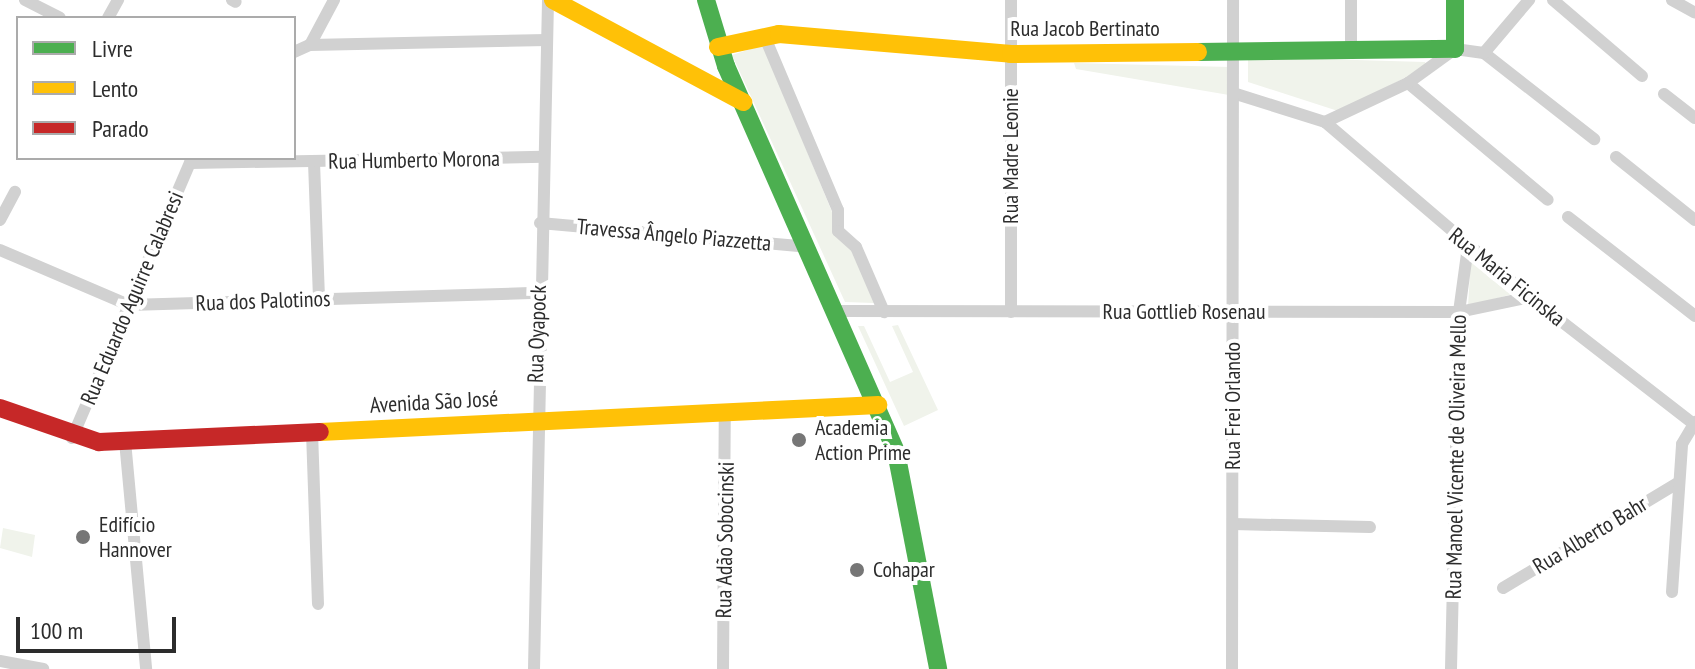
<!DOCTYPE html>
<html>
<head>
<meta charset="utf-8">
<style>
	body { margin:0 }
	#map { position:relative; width:1695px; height:669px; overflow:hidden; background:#fff; font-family:"PT Sans Narrow",sans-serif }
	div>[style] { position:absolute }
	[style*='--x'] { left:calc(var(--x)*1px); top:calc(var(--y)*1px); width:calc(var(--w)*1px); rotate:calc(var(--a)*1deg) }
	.green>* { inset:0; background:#f0f3eb }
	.street>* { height:12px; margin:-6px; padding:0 6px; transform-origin:6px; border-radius:6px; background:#d1d1d1 }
	.fast>* { height:18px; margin:-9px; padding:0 9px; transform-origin:9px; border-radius:9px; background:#4caf50 }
	.slow>* { height:18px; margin:-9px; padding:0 9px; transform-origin:9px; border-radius:9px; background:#ffc107 }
	.jam>* { height:18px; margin:-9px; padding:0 9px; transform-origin:9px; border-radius:9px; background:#c62828 }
	.dots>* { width:22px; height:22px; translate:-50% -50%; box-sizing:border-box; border:4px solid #fff; border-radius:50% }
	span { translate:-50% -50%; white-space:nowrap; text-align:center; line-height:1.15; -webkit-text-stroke:8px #fff; paint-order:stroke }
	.street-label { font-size:22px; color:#2c2c2c }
	.poi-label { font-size:22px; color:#2c2c2c }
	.left { translate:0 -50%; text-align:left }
	.legend { position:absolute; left:16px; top:16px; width:280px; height:144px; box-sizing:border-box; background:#fff; border:2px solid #ababab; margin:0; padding:10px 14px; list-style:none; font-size:24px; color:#2c2c2c }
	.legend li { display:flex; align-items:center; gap:16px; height:40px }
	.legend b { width:40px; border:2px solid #ababab }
	.scale { position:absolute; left:16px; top:617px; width:160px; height:36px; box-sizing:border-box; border:4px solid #2c2c2c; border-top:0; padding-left:10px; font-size:24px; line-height:28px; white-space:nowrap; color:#2c2c2c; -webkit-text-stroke:6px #fff; paint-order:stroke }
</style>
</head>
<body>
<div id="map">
	<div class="green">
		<div style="clip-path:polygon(763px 45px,832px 212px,832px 232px,851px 248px,874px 303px,845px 302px,732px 55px)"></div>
		<div style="clip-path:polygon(1248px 57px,1425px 62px,1427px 67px,1338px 111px,1248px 82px)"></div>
		<div style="clip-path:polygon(1074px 63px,1230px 67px,1229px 95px,1076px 69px)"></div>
		<div style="clip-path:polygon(1471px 258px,1516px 293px,1468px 306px)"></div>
		<div style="clip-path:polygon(898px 325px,938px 410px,904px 426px,858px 326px,864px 326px,890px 382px,913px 372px,892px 326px)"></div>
		<div style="clip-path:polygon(3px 528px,35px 535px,32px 557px,0 548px)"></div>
	</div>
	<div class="street">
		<div style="--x:25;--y:0;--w:39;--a:27"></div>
		<div style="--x:232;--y:0;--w:4;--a:27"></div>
		<div style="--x:1351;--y:0;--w:49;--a:90"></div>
		<div style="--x:1553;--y:0;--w:117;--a:40.5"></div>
		<div style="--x:1672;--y:0;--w:26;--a:29"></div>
		<div style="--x:108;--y:18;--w:21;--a:-61"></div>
		<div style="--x:764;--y:35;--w:190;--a:67.1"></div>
		<div style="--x:838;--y:210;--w:21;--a:90"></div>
		<div style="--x:838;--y:231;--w:24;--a:42"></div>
		<div style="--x:856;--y:247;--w:71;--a:66.7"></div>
		<div style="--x:310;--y:45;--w:51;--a:-61.9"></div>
		<div style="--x:294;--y:52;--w:17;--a:-24"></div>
		<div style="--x:310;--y:45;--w:237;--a:-1.2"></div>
		<div style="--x:1484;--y:53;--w:140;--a:38"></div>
		<div style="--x:1408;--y:83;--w:182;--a:39.9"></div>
		<div style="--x:1233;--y:93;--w:96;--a:17.5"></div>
		<div style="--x:1325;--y:122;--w:92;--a:-25.2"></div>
		<div style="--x:1408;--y:83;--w:58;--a:-35.9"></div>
		<div style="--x:1455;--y:49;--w:29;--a:8"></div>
		<div style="--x:1484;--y:53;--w:70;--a:-49.7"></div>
		<div style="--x:1664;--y:94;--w:39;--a:38"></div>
		<div style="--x:1325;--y:122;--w:270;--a:40.5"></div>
		<div style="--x:1530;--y:297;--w:209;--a:37.8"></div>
		<div style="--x:1616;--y:157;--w:101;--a:38.6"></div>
		<div style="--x:314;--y:162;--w:138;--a:87.9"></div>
		<div style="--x:190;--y:163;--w:353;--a:-1"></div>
		<div style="--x:1568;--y:217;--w:161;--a:37.9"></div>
		<div style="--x:0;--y:220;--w:32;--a:-62"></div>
		<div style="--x:540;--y:223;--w:268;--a:5.1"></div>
		<div style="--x:0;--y:250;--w:140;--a:23.1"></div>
		<div style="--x:129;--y:305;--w:409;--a:-1.7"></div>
		<div style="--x:836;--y:311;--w:623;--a:0.09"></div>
		<div style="--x:1459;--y:312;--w:73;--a:-11.9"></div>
		<div style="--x:1011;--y:312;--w:312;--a:-90"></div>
		<div style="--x:312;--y:432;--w:172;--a:88"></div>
		<div style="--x:72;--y:438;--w:305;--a:-66.8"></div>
		<div style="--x:125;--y:441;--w:229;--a:84.7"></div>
		<div style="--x:1233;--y:524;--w:137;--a:1.3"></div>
		<div style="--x:1503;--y:588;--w:204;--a:-31"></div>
		<div style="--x:1672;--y:592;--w:148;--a:-86.1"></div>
		<div style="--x:1682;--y:444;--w:26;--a:-59"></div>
		<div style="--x:0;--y:661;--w:44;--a:10.5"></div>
		<div style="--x:534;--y:669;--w:669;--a:-88.8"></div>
		<div style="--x:723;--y:669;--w:257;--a:-89.6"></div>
		<div style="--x:1232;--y:669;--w:669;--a:-89.91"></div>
		<div style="--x:1451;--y:669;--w:357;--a:-88.7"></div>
		<div style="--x:1459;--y:312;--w:67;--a:-82.2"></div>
	</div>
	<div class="fast">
		<div style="--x:706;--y:0;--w:69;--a:73.1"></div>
		<div style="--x:726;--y:66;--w:422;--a:66.2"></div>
		<div style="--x:896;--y:452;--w:221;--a:79"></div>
		<div style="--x:1198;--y:52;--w:257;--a:-0.7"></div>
		<div style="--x:1455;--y:49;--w:49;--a:-90"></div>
	</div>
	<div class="slow">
		<div style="--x:553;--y:0;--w:216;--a:28.2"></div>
		<div style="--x:718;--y:47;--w:62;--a:-12"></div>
		<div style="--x:779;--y:34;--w:233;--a:4.9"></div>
		<div style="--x:1011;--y:54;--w:187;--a:-0.6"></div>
		<div style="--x:320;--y:432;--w:559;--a:-2.77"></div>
	</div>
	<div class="jam">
		<div style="--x:0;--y:408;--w:105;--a:19"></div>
		<div style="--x:99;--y:442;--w:221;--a:-2.6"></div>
	</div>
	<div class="dots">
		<div style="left:799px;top:440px;background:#767676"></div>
		<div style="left:83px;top:537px;background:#767676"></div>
		<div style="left:857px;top:570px;background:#767676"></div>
	</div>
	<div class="street-label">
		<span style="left:1085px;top:29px">Rua Jacob Bertinato</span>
		<span style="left:1011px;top:156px;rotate:-90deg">Rua Madre Leonie</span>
		<span style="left:414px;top:160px;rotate:-1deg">Rua Humberto Morona</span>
		<span style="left:674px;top:235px;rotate:5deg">Travessa Ângelo Piazzetta</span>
		<span style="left:1507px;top:277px;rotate:39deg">Rua Maria Ficinska</span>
		<span style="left:132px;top:298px;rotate:-67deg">Rua Eduardo Aguirre Calabresi</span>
		<span style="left:263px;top:301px;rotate:-2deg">Rua dos Palotinos</span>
		<span style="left:1184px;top:312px">Rua Gottlieb Rosenau</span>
		<span style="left:537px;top:334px;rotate:-88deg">Rua Oyapock</span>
		<span style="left:434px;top:402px;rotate:-3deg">Avenida São José</span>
		<span style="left:1233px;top:406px;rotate:-90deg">Rua Frei Orlando</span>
		<span style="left:1456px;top:457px;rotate:-89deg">Rua Manoel Vicente de Oliveira Mello</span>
		<span style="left:1590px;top:535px;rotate:-31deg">Rua Alberto Bahr</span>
		<span style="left:725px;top:540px;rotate:-89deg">Rua Adão Sobocinski</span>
	</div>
	<div class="poi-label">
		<span class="left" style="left:815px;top:440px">Academia<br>Action Prime</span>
		<span class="left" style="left:99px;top:537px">Edifício<br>Hannover</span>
		<span class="left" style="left:873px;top:570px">Cohapar</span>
	</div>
	<ul class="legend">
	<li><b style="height:10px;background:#4caf50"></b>Livre</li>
	<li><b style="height:10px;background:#ffc107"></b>Lento</li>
	<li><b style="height:10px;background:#c62828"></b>Parado</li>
	</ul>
	<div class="scale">100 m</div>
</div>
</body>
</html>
